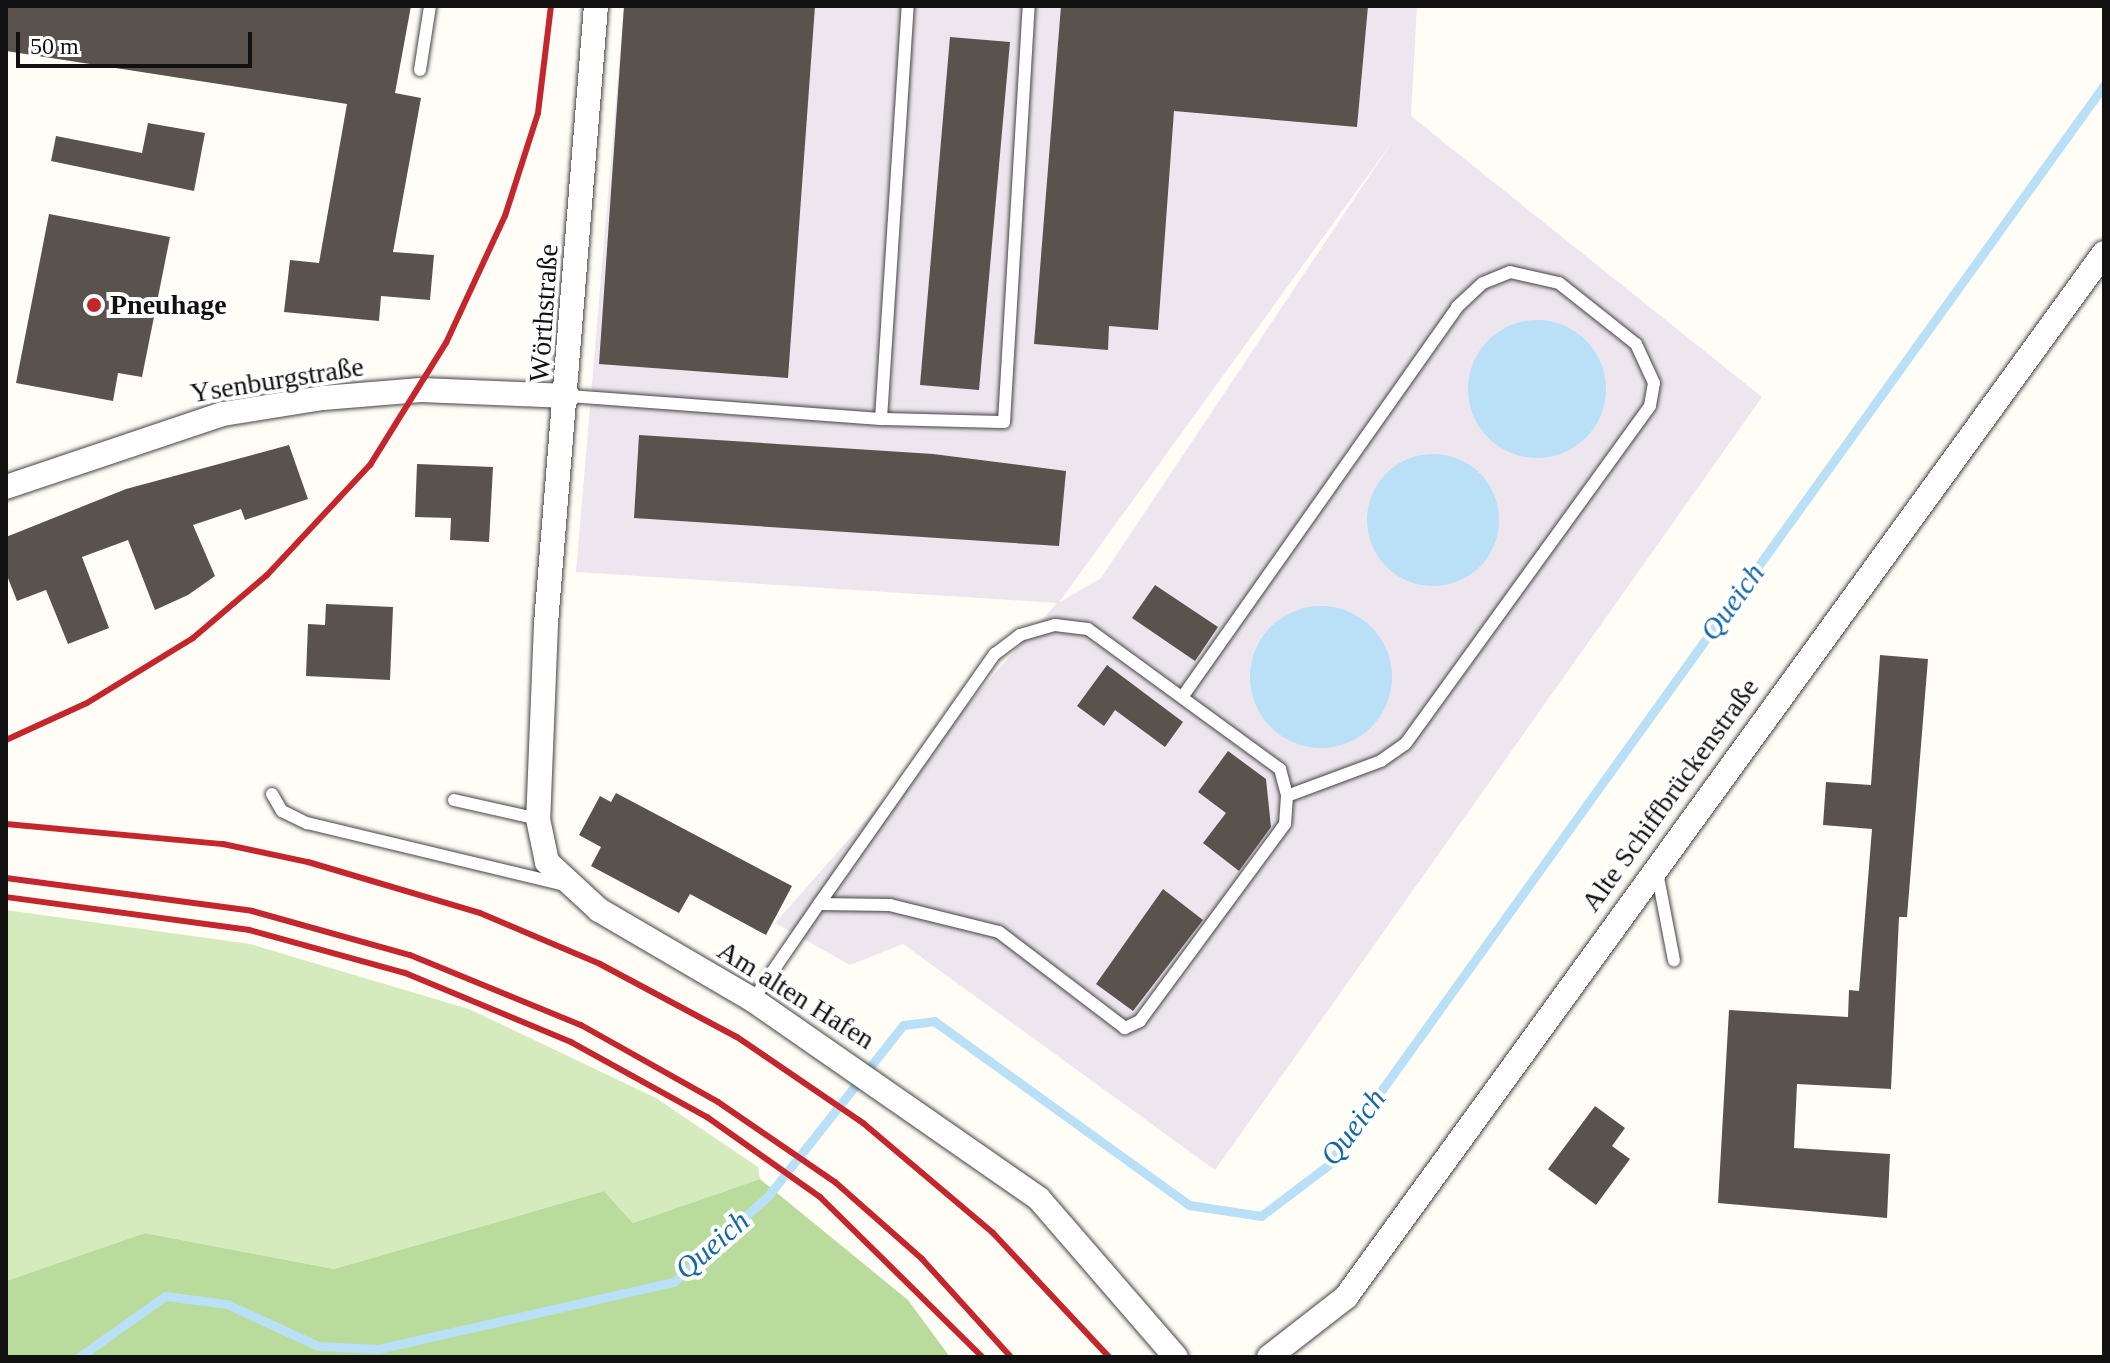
<!DOCTYPE html>
<html>
<head>
<meta charset="utf-8">
<style>
	body { margin:0 }
	#map { position:relative; width:2110px; height:1363px; overflow:hidden; background:#fffdf5; font-family:Georgia,serif }
	div>[style] { position:absolute }
	[style*='--x'] { left:calc(var(--x)*1px); top:calc(var(--y)*1px); width:calc(var(--w)*1px); rotate:calc(var(--a)*1deg) }
	.industrial>* { inset:0; background:#eee6ef }
	.green>* { inset:0; background:#d5ebbd }
	.forest>* { inset:0; background:#b9dc9c }
	.water>* { inset:0; background:#b9e0f7 }
	.round { border-radius:50% }
	.stream>* { height:9px; margin:-4.5px; padding:0 4.5px; transform-origin:4.5px; border-radius:4.5px; background:#b9e0f7 }
	.building>* { inset:0; background:#5a524d }
	.roads { filter:drop-shadow(0 0 2px #444) drop-shadow(0 0 2px #444) }
	.lane>* { height:12px; margin:-6px; padding:0 6px; transform-origin:6px; border-radius:6px; background:#fff }
	.street>* { height:24px; margin:-12px; padding:0 12px; transform-origin:12px; border-radius:12px; background:#fff }
	.rail>* { height:6px; margin:-3px; padding:0 3px; transform-origin:3px; border-radius:3px; background:#c4262e }
	.dots>* { width:22px; height:22px; translate:-50% -50%; box-sizing:border-box; border:4px solid #fff; border-radius:50% }
	span { translate:-50% -50%; white-space:nowrap; text-align:center; line-height:1.15; -webkit-text-stroke:8px #fff; paint-order:stroke }
	.poi-label { font-size:28px; color:#111; font-weight:700 }
	.left { translate:0 -50%; text-align:left }
	.street-label { font-size:28px; color:#111 }
	.water-label { font-size:30px; color:#1768a6; font-style:italic }
	.frame { position:absolute; inset:0; border:8px solid #111; pointer-events:none }
	.scale { position:absolute; left:16px; top:32px; width:236px; height:36px; box-sizing:border-box; border:4px solid #111; border-top:0; padding-left:10px; font-size:24px; line-height:28px; white-space:nowrap; color:#111; -webkit-text-stroke:6px #fff; paint-order:stroke }
</style>
</head>
<body>
<div id="map">
	<div class="industrial">
		<div style="clip-path:polygon(evenodd,624px 6px,1417px 6px,1411px 116px,1762px 397px,1215px 1170px,903px 944px,850px 965px,775px 923px,1057px 603px,576px 572px,624px 6px,1392px 142px,1101px 578px,1060px 602px,1060px 601px,1392px 142px)"></div>
	</div>
	<div class="green">
		<div style="clip-path:polygon(6px 910px,250px 944px,469px 1009px,656px 1098px,758px 1167px,760px 1179px,633px 1223px,604px 1191px,334px 1269px,145px 1233px,6px 1281px)"></div>
	</div>
	<div class="forest">
		<div style="clip-path:polygon(760px 1179px,908px 1300px,950px 1357px,6px 1357px,6px 1281px,145px 1233px,334px 1269px,604px 1191px,633px 1223px)"></div>
	</div>
	<div class="water">
		<div class="round" style="left:1468px;top:320px;width:138px;height:138px"></div>
		<div class="round" style="left:1367px;top:454px;width:132px;height:132px"></div>
		<div class="round" style="left:1250px;top:606px;width:142px;height:142px"></div>
	</div>
	<div class="stream">
		<div style="--x:79;--y:1357;--w:105;--a:-35.3"></div>
		<div style="--x:165;--y:1296;--w:63;--a:7.4"></div>
		<div style="--x:227;--y:1304;--w:100;--a:24.8"></div>
		<div style="--x:318;--y:1346;--w:60;--a:2.9"></div>
		<div style="--x:378;--y:1349;--w:303;--a:-12.8"></div>
		<div style="--x:674;--y:1282;--w:127;--a:-42.5"></div>
		<div style="--x:768;--y:1196;--w:218;--a:-51.7"></div>
		<div style="--x:903;--y:1025;--w:31;--a:-7"></div>
		<div style="--x:934;--y:1021;--w:314;--a:35.8"></div>
		<div style="--x:1189;--y:1205;--w:73;--a:8.7"></div>
		<div style="--x:1261;--y:1216;--w:83;--a:-37.1"></div>
		<div style="--x:1327;--y:1166;--w:1331;--a:-54.29"></div>
	</div>
	<div class="building">
		<div style="clip-path:polygon(6px 6px,411px 6px,395px 93px,421px 98px,393px 252px,434px 255px,430px 300px,381px 296px,379px 321px,284px 312px,290px 260px,319px 263px,347px 104px,6px 51px)"></div>
		<div style="clip-path:polygon(624px 6px,815px 6px,788px 378px,599px 364px)"></div>
		<div style="clip-path:polygon(1061px 6px,1368px 6px,1357px 127px,1174px 111px,1158px 330px,1109px 326px,1108px 350px,1034px 344px)"></div>
		<div style="clip-path:polygon(950px 37px,1010px 42px,979px 390px,920px 385px)"></div>
		<div style="clip-path:polygon(148px 123px,205px 133px,194px 191px,51px 161px,56px 136px,142px 153px)"></div>
		<div style="clip-path:polygon(49px 214px,170px 237px,142px 377px,118px 373px,113px 401px,16px 383px)"></div>
		<div style="clip-path:polygon(639px 435px,933px 454px,1066px 471px,1059px 546px,634px 518px)"></div>
		<div style="clip-path:polygon(289px 445px,308px 499px,245px 520px,241px 509px,193px 525px,215px 576px,188px 595px,155px 610px,128px 540px,82px 557px,109px 628px,68px 644px,46px 590px,17px 601px,6px 573px,6px 537px,126px 489px)"></div>
		<div style="clip-path:polygon(417px 464px,493px 467px,489px 542px,450px 540px,451px 518px,415px 517px)"></div>
		<div style="clip-path:polygon(1155px 585px,1218px 627px,1195px 661px,1132px 618px)"></div>
		<div style="clip-path:polygon(326px 604px,393px 607px,390px 680px,306px 676px,308px 624px,325px 625px)"></div>
		<div style="clip-path:polygon(1880px 655px,1928px 659px,1907px 917px,1899px 917px,1891px 1089px,1797px 1084px,1794px 1148px,1890px 1154px,1887px 1218px,1718px 1203px,1729px 1010px,1848px 1017px,1849px 990px,1859px 991px,1872px 829px,1823px 825px,1826px 782px,1871px 785px)"></div>
		<div style="clip-path:polygon(1107px 665px,1183px 722px,1165px 747px,1115px 710px,1104px 726px,1077px 706px)"></div>
		<div style="clip-path:polygon(1228px 751px,1266px 779px,1271px 827px,1239px 871px,1203px 843px,1226px 813px,1198px 792px)"></div>
		<div style="clip-path:polygon(616px 793px,792px 886px,766px 935px,690px 894px,679px 913px,591px 866px,601px 847px,579px 835px,600px 796px,611px 802px)"></div>
		<div style="clip-path:polygon(1163px 889px,1203px 920px,1133px 1011px,1096px 984px)"></div>
		<div style="clip-path:polygon(1595px 1106px,1625px 1128px,1612px 1146px,1630px 1159px,1596px 1205px,1548px 1169px)"></div>
	</div>
	<div class="roads">
		<div class="lane">
			<div style="--x:420;--y:70;--w:65;--a:-81.1"></div>
			<div style="--x:568;--y:396;--w:314;--a:4.2"></div>
			<div style="--x:881;--y:419;--w:414;--a:-86.3"></div>
			<div style="--x:881;--y:419;--w:123;--a:1.4"></div>
			<div style="--x:1004;--y:422;--w:417;--a:-86.6"></div>
			<div style="--x:1183;--y:696;--w:476;--a:-54.8"></div>
			<div style="--x:1457;--y:307;--w:35;--a:-43"></div>
			<div style="--x:1483;--y:283;--w:29;--a:-22"></div>
			<div style="--x:1510;--y:272;--w:50;--a:12.7"></div>
			<div style="--x:1559;--y:283;--w:98;--a:38.4"></div>
			<div style="--x:1636;--y:344;--w:43;--a:65.2"></div>
			<div style="--x:1654;--y:383;--w:23;--a:100"></div>
			<div style="--x:1650;--y:406;--w:417;--a:125.9"></div>
			<div style="--x:1405;--y:744;--w:29;--a:145"></div>
			<div style="--x:1381;--y:761;--w:100;--a:159.6"></div>
			<div style="--x:272;--y:794;--w:20;--a:60"></div>
			<div style="--x:282;--y:811;--w:28;--a:26"></div>
			<div style="--x:307;--y:823;--w:266;--a:13.5"></div>
			<div style="--x:454;--y:800;--w:86;--a:12.7"></div>
			<div style="--x:1657;--y:872;--w:90;--a:79.1"></div>
			<div style="--x:753;--y:1000;--w:116;--a:-55.5"></div>
			<div style="--x:819;--y:904;--w:306;--a:-54.9"></div>
			<div style="--x:995;--y:654;--w:31;--a:-37"></div>
			<div style="--x:1020;--y:635;--w:36;--a:-16"></div>
			<div style="--x:1055;--y:625;--w:33;--a:7"></div>
			<div style="--x:1088;--y:629;--w:238;--a:36.1"></div>
			<div style="--x:1280;--y:769;--w:28;--a:75"></div>
			<div style="--x:1287;--y:796;--w:28;--a:94"></div>
			<div style="--x:1285;--y:824;--w:245;--a:126.4"></div>
			<div style="--x:1140;--y:1021;--w:17;--a:155"></div>
			<div style="--x:1125;--y:1028;--w:158;--a:-142.7"></div>
			<div style="--x:999;--y:932;--w:112;--a:-166.1"></div>
			<div style="--x:890;--y:905;--w:71;--a:-179.2"></div>
		</div>
		<div class="street">
			<div style="--x:596;--y:6;--w:620;--a:94.63"></div>
			<div style="--x:546;--y:624;--w:195;--a:92.3"></div>
			<div style="--x:538;--y:819;--w:44;--a:78.2"></div>
			<div style="--x:547;--y:862;--w:71;--a:42.7"></div>
			<div style="--x:599;--y:910;--w:178;--a:30.3"></div>
			<div style="--x:753;--y:1000;--w:348;--a:34.8"></div>
			<div style="--x:1039;--y:1199;--w:209;--a:49.1"></div>
			<div style="--x:6;--y:487;--w:229;--a:-18.6"></div>
			<div style="--x:223;--y:414;--w:101;--a:-9.1"></div>
			<div style="--x:323;--y:398;--w:98;--a:-4.7"></div>
			<div style="--x:421;--y:390;--w:147;--a:2.3"></div>
			<div style="--x:1269;--y:1357;--w:98;--a:-37.9"></div>
			<div style="--x:1346;--y:1297;--w:1290;--a:-54.02"></div>
		</div>
	</div>
	<div class="rail">
		<div style="--x:6;--y:740;--w:89;--a:-24.6"></div>
		<div style="--x:87;--y:703;--w:124;--a:-31.5"></div>
		<div style="--x:193;--y:638;--w:97;--a:-40.4"></div>
		<div style="--x:267;--y:575;--w:151;--a:-46.9"></div>
		<div style="--x:370;--y:465;--w:144;--a:-58.1"></div>
		<div style="--x:446;--y:343;--w:140;--a:-65.1"></div>
		<div style="--x:505;--y:216;--w:108;--a:-72.2"></div>
		<div style="--x:538;--y:113;--w:108;--a:-83.1"></div>
		<div style="--x:6;--y:824;--w:218;--a:5.3"></div>
		<div style="--x:223;--y:844;--w:87;--a:12"></div>
		<div style="--x:308;--y:862;--w:179;--a:16.5"></div>
		<div style="--x:480;--y:913;--w:130;--a:23"></div>
		<div style="--x:600;--y:964;--w:155;--a:28.1"></div>
		<div style="--x:737;--y:1037;--w:153;--a:34.3"></div>
		<div style="--x:863;--y:1123;--w:170;--a:40.2"></div>
		<div style="--x:993;--y:1233;--w:170;--a:46.9"></div>
		<div style="--x:6;--y:878;--w:248;--a:7.6"></div>
		<div style="--x:252;--y:911;--w:164;--a:15.6"></div>
		<div style="--x:410;--y:955;--w:185;--a:22.3"></div>
		<div style="--x:581;--y:1025;--w:157;--a:29.3"></div>
		<div style="--x:718;--y:1102;--w:142;--a:34.4"></div>
		<div style="--x:835;--y:1182;--w:116;--a:41.5"></div>
		<div style="--x:922;--y:1259;--w:132;--a:47.8"></div>
		<div style="--x:6;--y:897;--w:245;--a:7.7"></div>
		<div style="--x:249;--y:930;--w:162;--a:15.4"></div>
		<div style="--x:405;--y:973;--w:180;--a:22.6"></div>
		<div style="--x:571;--y:1042;--w:155;--a:28.9"></div>
		<div style="--x:707;--y:1117;--w:138;--a:35.3"></div>
		<div style="--x:820;--y:1197;--w:228;--a:44.6"></div>
	</div>
	<div class="dots">
		<div style="left:94px;top:305px;background:#c4262e"></div>
	</div>
	<div class="poi-label">
		<span class="left" style="left:110px;top:305px">Pneuhage</span>
	</div>
	<div class="street-label">
		<span style="left:544px;top:313px;rotate:-86deg">Wörthstraße</span>
		<span style="left:277px;top:380px;rotate:-9deg">Ysenburgstraße</span>
		<span style="left:1670px;top:795px;rotate:-54deg">Alte Schiffbrückenstraße</span>
		<span style="left:796px;top:995px;rotate:32deg">Am alten Hafen</span>
	</div>
	<div class="water-label">
		<span style="left:1732px;top:602px;rotate:-54deg">Queich</span>
		<span style="left:1353px;top:1127px;rotate:-53deg">Queich</span>
		<span style="left:712px;top:1245px;rotate:-41deg">Queich</span>
	</div>
	<div class="frame"></div>
	<div class="scale">50 m</div>
</div>
</body>
</html>
